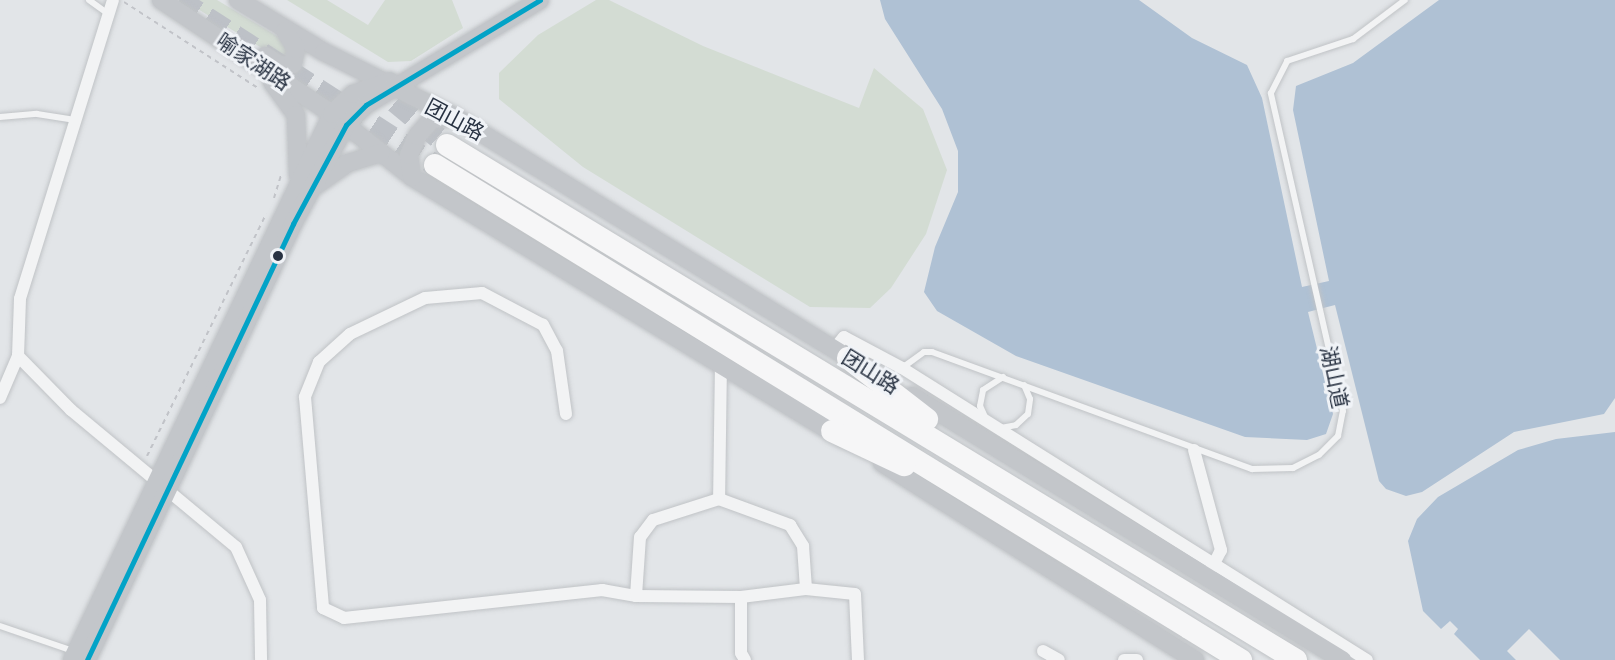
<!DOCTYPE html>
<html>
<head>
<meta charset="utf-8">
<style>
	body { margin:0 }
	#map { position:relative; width:1615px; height:660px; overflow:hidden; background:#e2e5e8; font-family:Manrope,"Noto Sans SC",sans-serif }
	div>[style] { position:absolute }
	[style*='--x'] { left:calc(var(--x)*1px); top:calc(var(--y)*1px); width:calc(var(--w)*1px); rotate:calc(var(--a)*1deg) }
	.green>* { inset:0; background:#d3dcd3 }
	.water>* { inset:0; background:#afc1d4 }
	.highway-tunnel>* { height:22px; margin-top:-11px; transform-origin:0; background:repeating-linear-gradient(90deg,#bdc1c7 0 22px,transparent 0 33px) }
	.path>* { height:2px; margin-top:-1px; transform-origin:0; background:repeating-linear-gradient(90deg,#c1c3c8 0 4.5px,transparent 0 9px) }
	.roads { filter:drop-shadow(0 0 2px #c0c3c6) drop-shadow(0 0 2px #c0c3c6) }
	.lane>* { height:6px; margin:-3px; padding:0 3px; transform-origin:3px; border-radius:3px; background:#f2f3f4 }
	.street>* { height:12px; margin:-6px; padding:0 6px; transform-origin:6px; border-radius:6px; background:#f2f3f4 }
	.secondary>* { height:18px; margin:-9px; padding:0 9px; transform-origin:9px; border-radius:9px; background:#c3c6ca }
	.highway>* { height:22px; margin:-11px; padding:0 11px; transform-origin:11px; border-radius:11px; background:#f6f6f7 }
	.bus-1>* { height:4.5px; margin:-2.25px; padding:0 2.25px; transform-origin:2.25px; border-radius:2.25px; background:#02a3c7 }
	.dots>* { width:16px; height:16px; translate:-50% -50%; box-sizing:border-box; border:3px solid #f0f3f7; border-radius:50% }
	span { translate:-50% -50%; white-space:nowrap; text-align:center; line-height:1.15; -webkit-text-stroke:6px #f0f3f7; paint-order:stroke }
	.street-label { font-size:21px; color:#283242 }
</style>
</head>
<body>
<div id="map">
	<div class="green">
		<div style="clip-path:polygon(183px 0,217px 0,287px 42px,288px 57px,280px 59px)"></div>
		<div style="clip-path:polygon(287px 0,327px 0,368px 25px,385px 0,452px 0,463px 28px,411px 61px,388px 62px)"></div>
		<div style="clip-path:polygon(596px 0,609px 0,703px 46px,859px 108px,874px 68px,923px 109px,947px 170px,926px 234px,891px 288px,870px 308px,810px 307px,583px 167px,499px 99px,499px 73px,538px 35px)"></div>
	</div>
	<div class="water">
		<div style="clip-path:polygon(880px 0,1139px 0,1192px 38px,1247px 65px,1262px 98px,1302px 287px,1329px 281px,1293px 110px,1296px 86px,1353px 63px,1439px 0,1615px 0,1615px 398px,1604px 414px,1514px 432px,1422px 492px,1406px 496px,1386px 489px,1379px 481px,1335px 305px,1308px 312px,1333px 414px,1326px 434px,1307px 440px,1245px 437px,1016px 356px,937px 311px,924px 292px,935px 247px,958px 192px,958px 151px,942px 109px,885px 19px)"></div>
		<div style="clip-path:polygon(1615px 432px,1615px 660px,1560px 660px,1529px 629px,1507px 651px,1516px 660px,1480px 660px,1454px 634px,1458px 629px,1450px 621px,1441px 629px,1423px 611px,1408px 541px,1417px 519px,1438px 497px,1518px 450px,1556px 439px)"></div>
	</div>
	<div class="highway-tunnel">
		<div style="--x:179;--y:0;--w:305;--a:32.8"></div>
		<div style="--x:370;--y:81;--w:100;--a:39.7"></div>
	</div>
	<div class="path">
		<div style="--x:124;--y:2;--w:159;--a:32.7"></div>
		<div style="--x:274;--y:198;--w:27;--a:-73"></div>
		<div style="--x:147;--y:456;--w:270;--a:-63.8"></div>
	</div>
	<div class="roads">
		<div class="lane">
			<div style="--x:89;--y:0;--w:22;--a:36"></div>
			<div style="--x:0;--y:117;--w:37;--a:-5"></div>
			<div style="--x:37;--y:114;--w:37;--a:9"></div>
			<div style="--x:902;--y:368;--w:27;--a:-36"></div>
			<div style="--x:924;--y:352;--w:8;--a:0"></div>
			<div style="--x:932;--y:352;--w:341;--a:20.1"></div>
			<div style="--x:1252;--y:469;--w:41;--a:-1.4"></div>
			<div style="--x:1293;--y:468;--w:29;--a:-27"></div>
			<div style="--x:1319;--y:455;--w:27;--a:-45"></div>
			<div style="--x:1338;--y:436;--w:25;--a:-79"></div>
			<div style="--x:1343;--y:411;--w:326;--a:-102.8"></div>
			<div style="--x:1271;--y:93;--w:36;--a:-63"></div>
			<div style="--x:1287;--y:61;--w:70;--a:-18.4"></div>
			<div style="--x:1353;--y:39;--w:65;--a:-36.9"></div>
			<div style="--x:985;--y:417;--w:12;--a:-114"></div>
			<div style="--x:980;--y:406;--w:16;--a:-79"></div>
			<div style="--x:983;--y:390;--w:24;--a:-33"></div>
			<div style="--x:1001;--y:428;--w:15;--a:-11"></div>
			<div style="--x:1016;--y:425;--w:16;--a:-43"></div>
			<div style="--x:1028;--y:414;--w:15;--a:-82"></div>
			<div style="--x:1030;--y:399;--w:15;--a:-113"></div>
			<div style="--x:0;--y:626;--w:77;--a:18.9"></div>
		</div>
		<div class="street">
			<div style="--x:113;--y:0;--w:313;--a:107.3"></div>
			<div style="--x:20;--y:299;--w:57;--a:92"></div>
			<div style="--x:18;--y:356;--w:76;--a:45.5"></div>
			<div style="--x:71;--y:410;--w:214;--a:39.7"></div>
			<div style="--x:236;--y:547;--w:58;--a:65.6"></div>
			<div style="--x:260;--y:600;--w:60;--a:89"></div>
			<div style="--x:835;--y:348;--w:14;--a:-51"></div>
			<div style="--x:844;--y:337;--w:66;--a:28.1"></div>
			<div style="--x:902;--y:368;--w:549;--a:32.13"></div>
			<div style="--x:721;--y:362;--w:137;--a:90.8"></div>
			<div style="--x:719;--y:499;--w:76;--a:20.1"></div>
			<div style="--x:790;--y:525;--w:25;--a:58"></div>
			<div style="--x:803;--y:546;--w:43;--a:86"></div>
			<div style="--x:0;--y:398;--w:46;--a:-66.8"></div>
			<div style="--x:566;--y:414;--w:64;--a:-98.1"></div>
			<div style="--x:557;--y:351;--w:30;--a:-118"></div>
			<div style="--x:543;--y:325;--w:69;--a:-152.3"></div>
			<div style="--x:482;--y:293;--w:57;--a:175"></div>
			<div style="--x:425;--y:298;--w:83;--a:154.4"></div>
			<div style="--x:350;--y:334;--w:42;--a:137.9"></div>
			<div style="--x:319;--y:362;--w:38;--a:112"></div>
			<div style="--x:305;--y:397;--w:212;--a:85.1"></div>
			<div style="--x:323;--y:608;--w:23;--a:25"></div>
			<div style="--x:344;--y:618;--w:260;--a:-6.2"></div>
			<div style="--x:602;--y:590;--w:35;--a:10"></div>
			<div style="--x:1194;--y:450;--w:104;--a:74.9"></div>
			<div style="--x:1221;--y:550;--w:22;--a:117"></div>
			<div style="--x:719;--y:499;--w:69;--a:162.3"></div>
			<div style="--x:653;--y:520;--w:21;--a:127"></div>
			<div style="--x:640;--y:537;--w:59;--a:93.9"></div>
			<div style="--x:636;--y:596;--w:105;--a:0.5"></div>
			<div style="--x:1043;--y:651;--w:18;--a:29"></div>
			<div style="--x:745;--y:660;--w:8;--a:-120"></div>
			<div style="--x:741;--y:653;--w:56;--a:-90"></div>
			<div style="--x:741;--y:597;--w:65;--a:-7"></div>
			<div style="--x:806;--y:589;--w:49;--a:5.8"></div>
			<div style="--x:855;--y:594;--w:66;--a:87.4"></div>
			<div style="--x:1124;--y:660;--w:13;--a:0"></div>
		</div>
		<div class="secondary">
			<div style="--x:161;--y:0;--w:206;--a:33.7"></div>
			<div style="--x:332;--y:114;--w:102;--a:38.2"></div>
			<div style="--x:412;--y:177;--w:504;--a:31.29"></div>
			<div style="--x:238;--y:0;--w:100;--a:31.2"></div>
			<div style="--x:324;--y:52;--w:146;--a:26.4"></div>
			<div style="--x:455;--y:117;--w:475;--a:31.5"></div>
			<div style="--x:265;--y:56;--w:19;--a:32"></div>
			<div style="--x:281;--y:66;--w:12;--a:-9"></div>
			<div style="--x:293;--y:64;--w:15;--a:-79"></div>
			<div style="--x:296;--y:49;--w:21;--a:-121"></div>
			<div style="--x:272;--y:82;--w:41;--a:54"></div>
			<div style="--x:296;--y:115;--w:60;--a:88.1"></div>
			<div style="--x:412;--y:177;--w:22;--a:-98"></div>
			<div style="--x:409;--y:155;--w:21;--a:-67"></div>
			<div style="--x:417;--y:136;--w:23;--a:-49"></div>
			<div style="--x:432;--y:119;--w:21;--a:-5"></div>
			<div style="--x:315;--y:186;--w:40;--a:-34.9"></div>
			<div style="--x:348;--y:163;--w:34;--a:-17"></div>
			<div style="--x:912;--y:396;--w:505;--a:31.55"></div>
			<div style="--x:882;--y:463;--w:370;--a:32.2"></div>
			<div style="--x:72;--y:660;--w:605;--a:-64.54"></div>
			<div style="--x:332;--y:114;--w:29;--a:-44"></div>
			<div style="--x:353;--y:94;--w:39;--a:-19"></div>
			<div style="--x:87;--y:660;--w:482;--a:-64.7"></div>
			<div style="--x:293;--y:224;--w:112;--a:-61.8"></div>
			<div style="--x:346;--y:125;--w:28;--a:-45"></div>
			<div style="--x:366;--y:105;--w:203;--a:-31.1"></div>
		</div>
		<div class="highway">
			<div style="--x:447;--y:145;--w:993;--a:31.24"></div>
			<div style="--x:435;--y:165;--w:946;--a:31.56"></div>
			<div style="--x:848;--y:358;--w:100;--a:37.7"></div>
			<div style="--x:832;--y:431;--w:80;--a:25.3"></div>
		</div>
	</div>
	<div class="bus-1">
		<div style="--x:87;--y:660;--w:482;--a:-64.7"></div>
		<div style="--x:293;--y:224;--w:112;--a:-61.8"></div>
		<div style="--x:346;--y:125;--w:28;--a:-45"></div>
		<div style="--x:366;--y:105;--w:203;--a:-31.1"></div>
	</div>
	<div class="dots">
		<div style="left:278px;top:256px;background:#283242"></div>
	</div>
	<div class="street-label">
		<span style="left:254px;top:61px;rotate:34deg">喻家湖路</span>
		<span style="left:455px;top:119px;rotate:28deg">团山路</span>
		<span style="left:871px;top:371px;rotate:32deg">团山路</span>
		<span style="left:1335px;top:377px;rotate:78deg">湖山道</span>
	</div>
</div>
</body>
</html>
